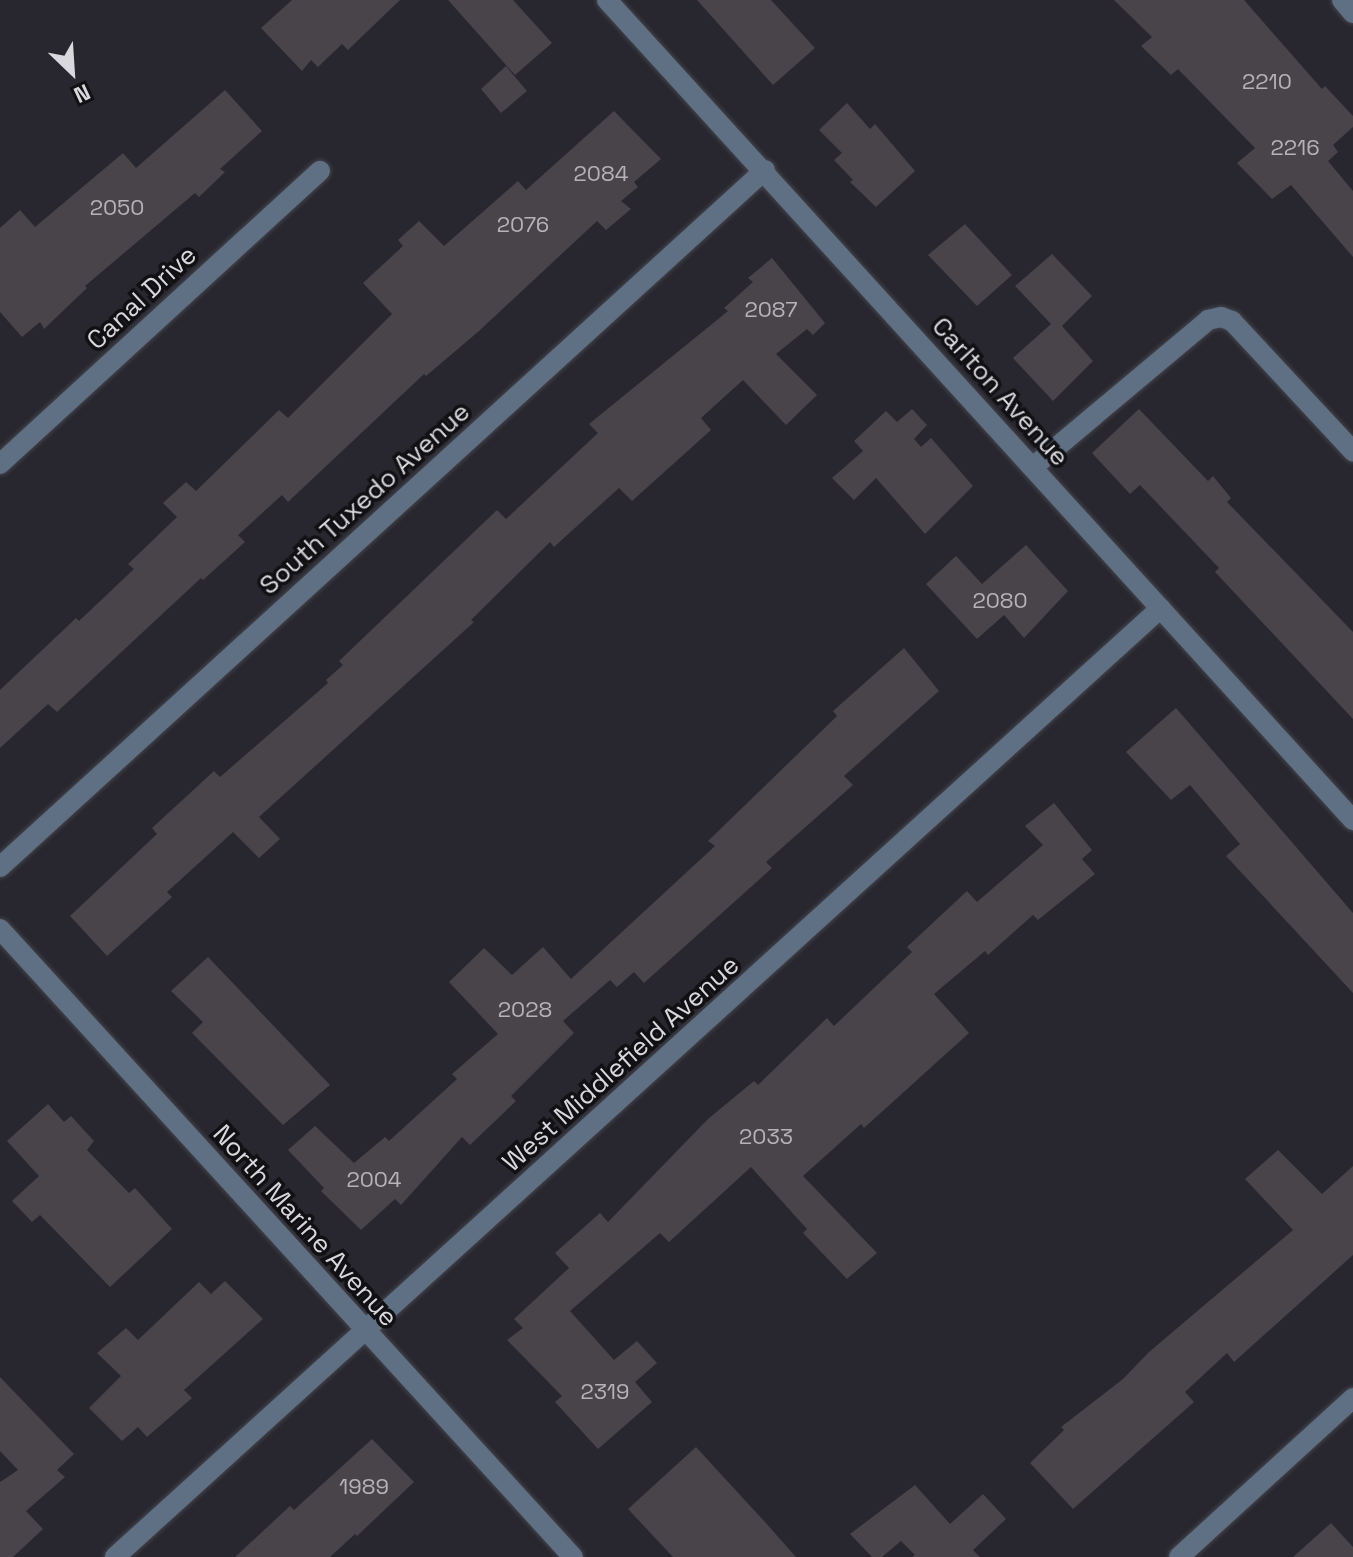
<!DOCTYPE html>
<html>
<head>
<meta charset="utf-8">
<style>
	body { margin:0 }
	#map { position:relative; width:1353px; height:1557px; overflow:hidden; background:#28272f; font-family:"Space Grotesk",sans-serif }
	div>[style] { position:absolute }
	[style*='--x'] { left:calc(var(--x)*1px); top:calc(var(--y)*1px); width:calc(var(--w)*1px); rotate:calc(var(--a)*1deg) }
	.building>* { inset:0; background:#49434a }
	.roads { filter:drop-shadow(0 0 2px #44434b) drop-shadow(0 0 2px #44434b) }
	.minor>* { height:20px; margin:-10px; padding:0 10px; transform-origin:10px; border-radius:10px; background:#607084 }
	span { translate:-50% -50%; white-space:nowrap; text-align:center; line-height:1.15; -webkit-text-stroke:7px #111114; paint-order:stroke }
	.number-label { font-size:22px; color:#b4b3b8 }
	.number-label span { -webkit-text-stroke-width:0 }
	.street-label { font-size:26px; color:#d8d8dd }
	.north { position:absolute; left:32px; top:32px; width:80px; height:80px; -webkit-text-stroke:6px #111114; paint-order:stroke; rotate:155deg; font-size:22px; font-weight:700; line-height:32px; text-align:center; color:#d8d8dd }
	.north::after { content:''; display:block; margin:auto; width:28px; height:36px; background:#d8d8dd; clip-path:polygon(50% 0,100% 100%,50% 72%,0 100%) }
</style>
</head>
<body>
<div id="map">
	<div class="building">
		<div style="clip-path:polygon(292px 0,400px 0,348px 50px,342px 44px,318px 67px,311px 60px,302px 71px,261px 28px)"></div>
		<div style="clip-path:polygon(448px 0,513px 0,552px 43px,515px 75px)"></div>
		<div style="clip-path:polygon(697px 0,771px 0,815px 48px,773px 85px)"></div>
		<div style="clip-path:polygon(1114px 0,1244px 0,1322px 89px,1325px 86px,1353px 116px,1353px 127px,1333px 145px,1338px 152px,1328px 161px,1353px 191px,1353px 257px,1291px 185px,1272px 199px,1237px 163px,1255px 148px,1178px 69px,1171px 75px,1141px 46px,1152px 37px)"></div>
		<div style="clip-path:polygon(506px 66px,527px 91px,501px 113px,481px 89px)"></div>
		<div style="clip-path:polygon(225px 90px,262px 131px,220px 169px,225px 172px,199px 197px,195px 193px,85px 286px,87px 288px,44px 329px,40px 322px,22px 337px,0 312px,0 228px,20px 210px,35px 227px,123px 153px,136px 168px)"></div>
		<div style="clip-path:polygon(847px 103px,870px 129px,875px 124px,915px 171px,876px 207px,850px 182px,853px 180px,834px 160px,842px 153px,819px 130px)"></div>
		<div style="clip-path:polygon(614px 111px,661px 159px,634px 182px,638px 187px,621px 201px,631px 209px,606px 230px,597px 221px,479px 331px,426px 376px,424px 374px,288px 502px,282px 495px,238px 535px,245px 542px,203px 580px,201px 578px,57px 712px,48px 704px,0 748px,0 690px,76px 618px,79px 621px,134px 569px,128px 564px,177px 517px,163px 503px,186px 482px,196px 491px,279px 410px,288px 418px,392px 314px,363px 283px,403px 246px,398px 240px,419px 221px,444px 246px,518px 181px,526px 190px)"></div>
		<div style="clip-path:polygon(965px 224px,1012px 275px,977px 306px,928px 255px)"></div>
		<div style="clip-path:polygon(1052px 254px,1092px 296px,1062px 326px,1093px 361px,1053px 401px,1013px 358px,1051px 324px,1015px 286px)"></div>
		<div style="clip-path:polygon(772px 258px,825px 323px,813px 335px,807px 329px,776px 354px,817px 395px,786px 425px,743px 380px,701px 418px,711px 430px,632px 501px,619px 488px,554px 547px,550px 542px,471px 620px,474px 622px,259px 817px,280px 839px,259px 858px,233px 832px,167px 892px,172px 897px,107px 956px,70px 916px,157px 834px,152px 828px,214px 771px,220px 777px,328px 683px,326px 680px,343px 665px,339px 661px,497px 510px,506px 519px,598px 433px,589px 424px,728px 311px,724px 308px,753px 282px,748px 278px)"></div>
		<div style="clip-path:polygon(912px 409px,927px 425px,914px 439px,921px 447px,931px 438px,973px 486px,925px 534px,876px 478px,854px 500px,832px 478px,863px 451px,854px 441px,886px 411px,897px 422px)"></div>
		<div style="clip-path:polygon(1139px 409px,1208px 481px,1213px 476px,1231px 498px,1227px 502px,1353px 632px,1353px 719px,1215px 572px,1219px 568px,1140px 485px,1130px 494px,1092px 453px)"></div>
		<div style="clip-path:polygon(1026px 545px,1068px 591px,1024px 638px,1004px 615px,977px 639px,926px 584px,956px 556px,982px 584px)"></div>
		<div style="clip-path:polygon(904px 648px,939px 691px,844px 776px,853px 785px,766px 862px,772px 868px,644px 983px,634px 972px,617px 987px,610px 980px,563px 1021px,574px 1033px,511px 1096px,516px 1101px,470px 1145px,462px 1137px,401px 1205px,395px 1199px,361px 1230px,321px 1191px,324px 1188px,288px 1150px,315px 1126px,354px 1163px,385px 1137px,389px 1141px,457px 1079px,452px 1074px,498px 1034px,449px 982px,484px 948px,512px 975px,543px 947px,571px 979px,715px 846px,708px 841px,837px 716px,833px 711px)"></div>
		<div style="clip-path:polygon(1176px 708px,1353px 913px,1353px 993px,1226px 856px,1240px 844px,1190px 785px,1171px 800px,1126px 752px)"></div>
		<div style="clip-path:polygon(1054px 803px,1092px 850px,1082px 859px,1095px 874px,1038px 920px,1033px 915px,988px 955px,985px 951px,934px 994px,969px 1033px,864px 1128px,861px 1124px,803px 1176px,877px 1253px,847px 1279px,803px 1233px,807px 1229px,751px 1167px,669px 1242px,660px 1233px,570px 1311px,614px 1360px,637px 1341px,657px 1363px,635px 1382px,652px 1402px,598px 1449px,555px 1402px,562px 1396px,507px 1340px,523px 1328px,514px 1319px,569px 1268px,555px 1253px,600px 1213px,608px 1222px,708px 1119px,754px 1081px,758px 1085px,827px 1018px,834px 1026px,912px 952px,907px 947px,967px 891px,977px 902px,1043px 845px,1025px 826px)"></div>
		<div style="clip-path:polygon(208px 957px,330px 1085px,283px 1125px,192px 1033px,203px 1022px,171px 991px)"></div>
		<div style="clip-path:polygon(48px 1104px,64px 1122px,71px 1116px,94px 1141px,87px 1150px,129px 1193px,135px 1188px,172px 1229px,110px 1287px,40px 1215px,32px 1222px,12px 1201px,39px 1176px,7px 1141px)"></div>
		<div style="clip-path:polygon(1278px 1150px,1322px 1194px,1353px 1166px,1353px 1255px,1234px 1362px,1227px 1353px,1185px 1392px,1194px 1402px,1073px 1509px,1030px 1463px,1064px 1430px,1061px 1427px,1123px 1379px,1149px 1352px,1293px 1230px,1245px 1179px)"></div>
		<div style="clip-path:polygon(225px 1281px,263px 1319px,184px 1390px,192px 1398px,147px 1437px,138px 1427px,122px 1441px,89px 1408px,121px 1376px,97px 1353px,126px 1328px,138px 1340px,199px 1282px,211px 1294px)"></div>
		<div style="clip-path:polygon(0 1377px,74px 1454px,57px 1470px,65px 1477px,26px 1511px,43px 1529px,13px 1557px,0 1557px,0 1482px,18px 1470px,0 1451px)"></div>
		<div style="clip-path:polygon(372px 1439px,414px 1482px,357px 1536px,355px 1534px,330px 1557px,235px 1557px,290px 1506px,294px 1510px)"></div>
		<div style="clip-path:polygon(696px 1447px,765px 1522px,796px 1557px,673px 1557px,628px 1509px)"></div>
		<div style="clip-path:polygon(915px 1485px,950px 1524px,983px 1494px,1006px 1519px,973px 1550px,980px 1557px,912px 1557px,915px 1555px,901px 1541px,882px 1557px,872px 1557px,850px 1534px)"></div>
		<div style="clip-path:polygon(1331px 1523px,1353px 1547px,1353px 1557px,1293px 1557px)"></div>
	</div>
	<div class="roads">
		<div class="minor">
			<div style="--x:607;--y:0;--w:1109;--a:47.71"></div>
			<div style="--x:1342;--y:0;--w:17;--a:50"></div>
			<div style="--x:0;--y:464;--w:434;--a:-42.5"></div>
			<div style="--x:1033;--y:467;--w:229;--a:-40"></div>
			<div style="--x:1208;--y:320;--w:13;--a:-13"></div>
			<div style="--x:1221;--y:317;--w:12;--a:20"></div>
			<div style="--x:1232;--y:321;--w:178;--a:47.1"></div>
			<div style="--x:0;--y:867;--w:1035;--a:-42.34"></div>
			<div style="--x:0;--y:929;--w:850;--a:47.62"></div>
			<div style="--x:115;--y:1557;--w:1412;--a:-42.22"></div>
			<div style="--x:1179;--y:1557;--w:236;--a:-42.4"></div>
		</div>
	</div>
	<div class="number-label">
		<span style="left:1267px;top:82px">2210</span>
		<span style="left:1295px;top:148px">2216</span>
		<span style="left:601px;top:174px">2084</span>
		<span style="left:117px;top:208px">2050</span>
		<span style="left:523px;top:225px">2076</span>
		<span style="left:771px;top:310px">2087</span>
		<span style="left:1000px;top:601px">2080</span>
		<span style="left:525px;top:1010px">2028</span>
		<span style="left:766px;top:1137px">2033</span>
		<span style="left:374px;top:1180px">2004</span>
		<span style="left:605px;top:1392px">2319</span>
		<span style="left:364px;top:1487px">1989</span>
	</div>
	<div class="street-label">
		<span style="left:142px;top:298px;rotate:-43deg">Canal Drive</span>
		<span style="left:1000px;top:392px;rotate:48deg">Carlton Avenue</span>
		<span style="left:365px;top:499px;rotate:-42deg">South Tuxedo Avenue</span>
		<span style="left:621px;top:1064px;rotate:-42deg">West Middlefield Avenue</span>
		<span style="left:305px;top:1226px;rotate:48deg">North Marine Avenue</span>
	</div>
	<div class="north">N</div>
</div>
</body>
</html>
